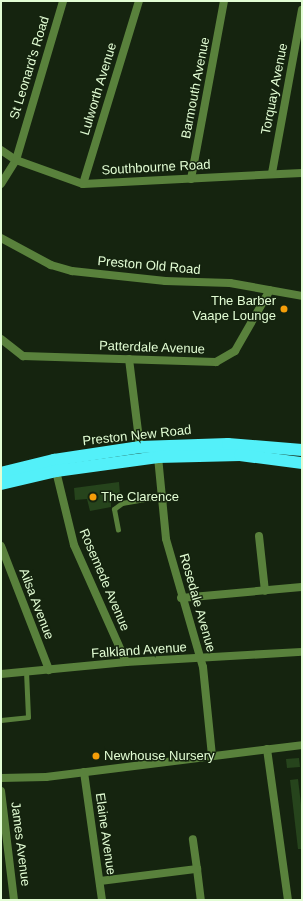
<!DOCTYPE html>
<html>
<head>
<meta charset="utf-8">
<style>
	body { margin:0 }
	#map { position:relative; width:303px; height:901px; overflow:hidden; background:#15240f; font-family:Helvetica,sans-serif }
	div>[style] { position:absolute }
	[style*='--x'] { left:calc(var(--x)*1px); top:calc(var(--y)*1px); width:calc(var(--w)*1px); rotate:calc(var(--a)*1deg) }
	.building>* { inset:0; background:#26441c }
	.lane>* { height:4.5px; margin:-2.25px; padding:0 2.25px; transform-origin:2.25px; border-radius:2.25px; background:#59813c }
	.street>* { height:8px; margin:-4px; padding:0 4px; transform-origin:4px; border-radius:4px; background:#59813c }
	.highway>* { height:12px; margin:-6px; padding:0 6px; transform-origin:6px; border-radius:6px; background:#53f0f9 }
	.dots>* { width:11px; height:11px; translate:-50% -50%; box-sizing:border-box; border:2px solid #15240f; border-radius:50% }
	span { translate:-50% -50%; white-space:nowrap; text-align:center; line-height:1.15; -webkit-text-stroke:3px #15240f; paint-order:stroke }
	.street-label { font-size:13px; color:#e2fdd4 }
	.poi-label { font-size:13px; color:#e2fdd4 }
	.right { translate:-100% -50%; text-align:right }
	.left { translate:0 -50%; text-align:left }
	.frame { position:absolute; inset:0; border:2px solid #e2fdd4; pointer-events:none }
</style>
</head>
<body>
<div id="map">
	<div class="building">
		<div style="clip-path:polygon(119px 482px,120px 494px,111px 495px,111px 507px,90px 511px,87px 499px,75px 500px,74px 488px)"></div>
		<div style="clip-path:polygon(299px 758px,300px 767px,287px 768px,286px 759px)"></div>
		<div style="clip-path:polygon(298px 779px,302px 813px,302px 849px,298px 849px,290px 780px)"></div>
	</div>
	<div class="lane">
		<div style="--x:118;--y:530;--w:21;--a:-101"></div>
		<div style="--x:114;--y:509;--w:10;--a:-37"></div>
		<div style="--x:122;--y:503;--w:40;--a:-10"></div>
		<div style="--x:1;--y:720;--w:27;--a:-6"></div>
		<div style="--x:28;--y:717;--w:45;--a:-92.5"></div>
	</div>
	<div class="street">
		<div style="--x:1;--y:150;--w:18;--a:34"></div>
		<div style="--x:16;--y:160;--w:71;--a:19.7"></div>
		<div style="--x:83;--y:184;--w:219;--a:-2.9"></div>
		<div style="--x:272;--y:173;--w:166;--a:-79.6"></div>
		<div style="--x:191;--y:179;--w:181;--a:-79.5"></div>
		<div style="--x:1;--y:184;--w:28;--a:-58"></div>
		<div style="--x:16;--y:160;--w:166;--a:-73.5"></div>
		<div style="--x:83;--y:184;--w:191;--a:-73"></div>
		<div style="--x:1;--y:238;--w:57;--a:28.4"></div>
		<div style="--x:51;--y:265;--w:22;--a:16"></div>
		<div style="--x:72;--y:271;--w:94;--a:6.1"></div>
		<div style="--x:165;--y:281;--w:65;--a:1.8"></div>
		<div style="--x:230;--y:283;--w:73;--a:10.2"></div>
		<div style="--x:1;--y:339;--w:28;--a:38"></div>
		<div style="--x:23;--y:356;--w:193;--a:1.8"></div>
		<div style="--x:216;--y:362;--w:22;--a:-30"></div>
		<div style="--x:235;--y:351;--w:70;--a:-60.2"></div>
		<div style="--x:129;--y:359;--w:89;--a:82.9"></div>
		<div style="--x:158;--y:457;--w:82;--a:84.4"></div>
		<div style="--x:166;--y:539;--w:133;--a:73.9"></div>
		<div style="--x:203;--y:667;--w:89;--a:84.2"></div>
		<div style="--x:55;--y:467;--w:80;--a:76.3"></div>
		<div style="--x:74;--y:545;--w:128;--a:66"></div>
		<div style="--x:259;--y:536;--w:55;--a:83.8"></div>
		<div style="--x:1;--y:546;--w:133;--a:68.8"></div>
		<div style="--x:181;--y:598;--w:121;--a:-5.2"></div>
		<div style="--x:1;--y:674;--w:126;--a:-5.5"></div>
		<div style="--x:126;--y:662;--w:176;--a:-3.3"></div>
		<div style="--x:267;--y:749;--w:152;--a:82.1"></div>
		<div style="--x:84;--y:772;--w:129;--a:82"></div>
		<div style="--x:1;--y:778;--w:45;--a:-1.3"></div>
		<div style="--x:46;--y:777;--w:258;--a:-7.1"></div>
		<div style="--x:1;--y:791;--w:110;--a:83.2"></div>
		<div style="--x:197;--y:869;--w:31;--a:83"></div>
		<div style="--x:100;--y:881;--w:98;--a:-7.1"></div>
		<div style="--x:197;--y:869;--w:30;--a:-98"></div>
	</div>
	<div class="highway">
		<div style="--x:1;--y:473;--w:55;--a:-13.8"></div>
		<div style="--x:54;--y:460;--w:87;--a:-8.6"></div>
		<div style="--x:140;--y:447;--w:88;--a:-2"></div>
		<div style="--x:228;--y:444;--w:74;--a:4.6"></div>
		<div style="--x:1;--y:484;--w:57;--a:-13.3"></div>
		<div style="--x:56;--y:471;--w:103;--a:-7.8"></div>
		<div style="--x:158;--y:457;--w:82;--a:-1.4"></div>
		<div style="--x:240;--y:455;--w:63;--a:7.4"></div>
	</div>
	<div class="dots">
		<div style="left:284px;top:309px;background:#f49e09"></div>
		<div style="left:93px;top:497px;background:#f49e09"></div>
		<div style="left:96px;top:756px;background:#f49e09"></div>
	</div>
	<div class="street-label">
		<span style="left:30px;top:68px;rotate:-73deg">St Leonard's Road</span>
		<span style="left:196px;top:88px;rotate:-79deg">Barmouth Avenue</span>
		<span style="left:99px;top:89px;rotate:-73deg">Lulworth Avenue</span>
		<span style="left:275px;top:89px;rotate:-79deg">Torquay Avenue</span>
		<span style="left:156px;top:168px;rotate:-3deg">Southbourne Road</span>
		<span style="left:149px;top:266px;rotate:5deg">Preston Old Road</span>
		<span style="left:152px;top:348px;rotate:2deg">Patterdale Avenue</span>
		<span style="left:137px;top:436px;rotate:-6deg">Preston New Road</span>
		<span style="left:104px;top:580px;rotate:67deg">Rosemede Avenue</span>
		<span style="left:197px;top:603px;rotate:74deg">Rosedale Avenue</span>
		<span style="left:36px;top:604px;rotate:69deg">Ailsa Avenue</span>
		<span style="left:139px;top:651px;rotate:-4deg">Falkland Avenue</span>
		<span style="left:105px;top:834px;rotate:82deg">Elaine Avenue</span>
		<span style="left:20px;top:844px;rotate:83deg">James Avenue</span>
	</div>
	<div class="poi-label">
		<span class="right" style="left:276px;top:309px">The Barber<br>Vaape Lounge</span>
		<span class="left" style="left:101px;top:497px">The Clarence</span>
		<span class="left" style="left:104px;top:756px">Newhouse Nursery</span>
	</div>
	<div class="frame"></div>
</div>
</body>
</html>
